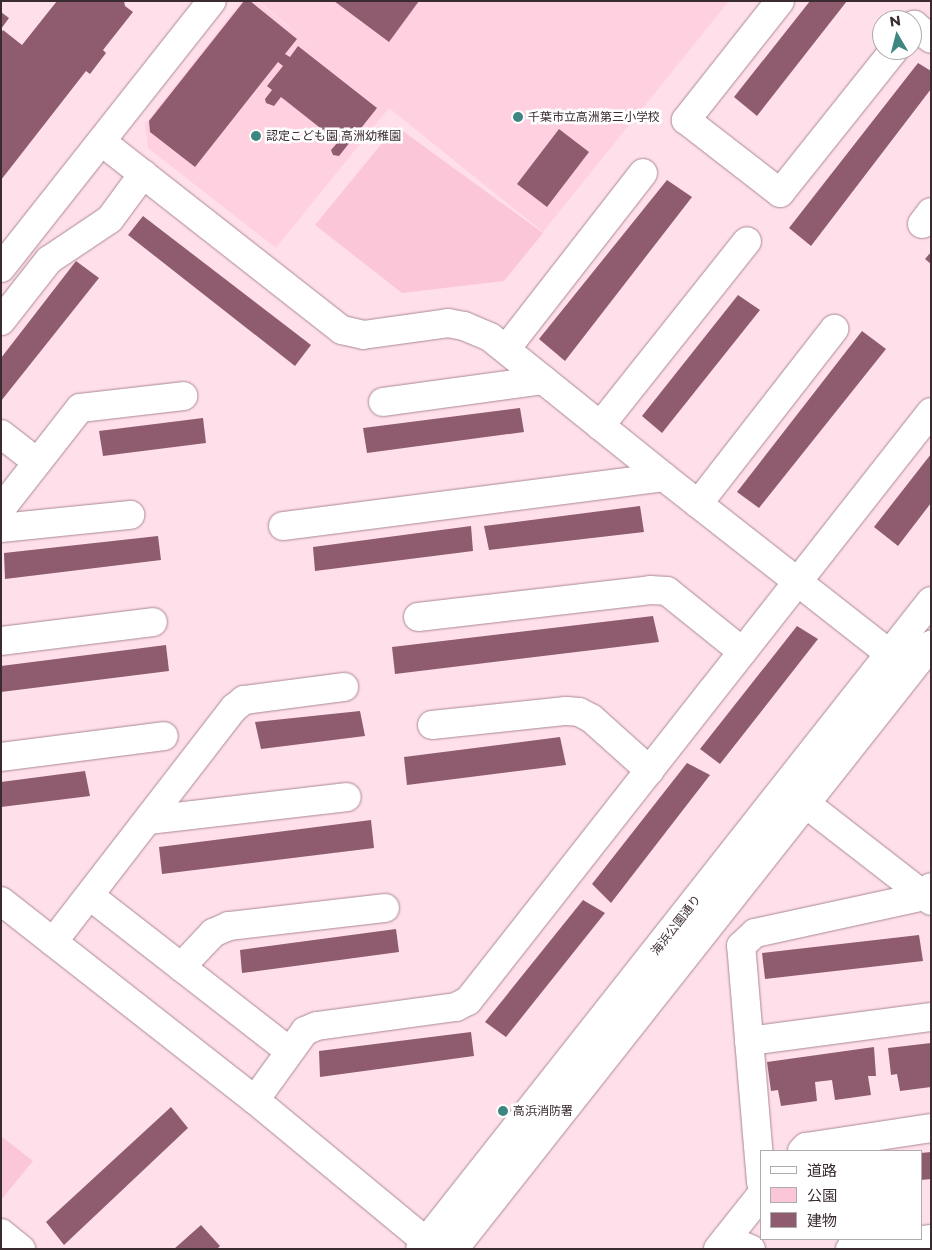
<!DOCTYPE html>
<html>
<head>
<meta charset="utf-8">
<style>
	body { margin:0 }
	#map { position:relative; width:932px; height:1250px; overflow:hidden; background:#ffe0ea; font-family:Montserrat,"Noto Sans JP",sans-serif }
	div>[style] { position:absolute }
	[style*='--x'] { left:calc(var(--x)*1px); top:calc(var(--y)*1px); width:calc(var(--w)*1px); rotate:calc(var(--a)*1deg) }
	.built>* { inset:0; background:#ffd1e0 }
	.green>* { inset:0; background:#fbc7d8 }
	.building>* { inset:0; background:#8e5c6e }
	.roads { filter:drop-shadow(0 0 1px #aa8893) drop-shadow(0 0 1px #aa8893) }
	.minor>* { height:28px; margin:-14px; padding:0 14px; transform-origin:14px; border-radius:14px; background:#fff }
	.dots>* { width:14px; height:14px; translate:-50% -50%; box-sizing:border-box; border:2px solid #fff; border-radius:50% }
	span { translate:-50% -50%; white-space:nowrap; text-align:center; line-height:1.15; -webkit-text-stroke:5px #fff; paint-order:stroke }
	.poi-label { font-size:12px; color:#3a2b30 }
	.left { translate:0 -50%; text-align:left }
	.street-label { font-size:12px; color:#3a2b30 }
	.frame { position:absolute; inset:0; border:2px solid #3a2b30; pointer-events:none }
	.legend { position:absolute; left:760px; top:1150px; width:162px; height:90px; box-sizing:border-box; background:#fff; border:1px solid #b0aaac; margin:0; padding:6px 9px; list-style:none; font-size:15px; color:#3a2b30 }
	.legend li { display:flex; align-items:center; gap:10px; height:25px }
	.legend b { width:25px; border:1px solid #b0aaac }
	.north { position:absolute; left:872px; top:10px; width:50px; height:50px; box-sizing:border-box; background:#fff; border:1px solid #b0aaac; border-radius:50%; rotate:352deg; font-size:14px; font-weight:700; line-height:20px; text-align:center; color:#3a2b30 }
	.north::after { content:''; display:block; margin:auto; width:18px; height:22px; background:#3e8682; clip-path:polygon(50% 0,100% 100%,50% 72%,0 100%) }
</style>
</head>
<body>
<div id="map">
	<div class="built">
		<div style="clip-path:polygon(242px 1px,256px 1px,322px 54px,258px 1px,729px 1px,543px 232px,389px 108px,276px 248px,148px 148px,145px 124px)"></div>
	</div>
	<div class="green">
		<div style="clip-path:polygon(396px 126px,543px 233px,504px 281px,402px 293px,315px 225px)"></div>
		<div style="clip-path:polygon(1px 1136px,33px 1161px,1px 1200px)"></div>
	</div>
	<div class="building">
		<div style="clip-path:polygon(57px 1px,124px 1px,125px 6px,133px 12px,103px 50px,106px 53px,90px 74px,86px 71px,1px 180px,1px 33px,3px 30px,22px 45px)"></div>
		<div style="clip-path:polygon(244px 1px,250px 1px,297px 39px,285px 54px,290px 57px,298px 46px,377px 108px,339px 156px,333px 155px,331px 150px,338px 142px,281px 97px,274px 106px,266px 103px,265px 99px,272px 90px,267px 86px,283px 66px,278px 62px,195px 167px,150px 132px,149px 121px)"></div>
		<div style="clip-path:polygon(334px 1px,419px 1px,389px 42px)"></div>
		<div style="clip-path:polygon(810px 1px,847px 1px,757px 116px,734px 97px)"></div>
		<div style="clip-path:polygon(1px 12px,9px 18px,1px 29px)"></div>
		<div style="clip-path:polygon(918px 63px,931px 71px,931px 89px,811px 246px,789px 228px)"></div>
		<div style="clip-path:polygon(559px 129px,589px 152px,547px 207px,517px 184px)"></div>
		<div style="clip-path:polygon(667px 180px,692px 197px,565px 361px,539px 339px)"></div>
		<div style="clip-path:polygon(143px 216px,311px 345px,295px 366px,128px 235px)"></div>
		<div style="clip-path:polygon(931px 252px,931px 264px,925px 259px)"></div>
		<div style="clip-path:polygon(76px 261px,99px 278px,1px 401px,1px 358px)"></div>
		<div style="clip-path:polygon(738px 295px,760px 310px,662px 433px,642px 416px)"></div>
		<div style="clip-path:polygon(862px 331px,886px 349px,759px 508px,737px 492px)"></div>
		<div style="clip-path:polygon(520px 408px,524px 432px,367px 453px,363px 428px)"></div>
		<div style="clip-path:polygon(203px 418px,206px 443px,103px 456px,99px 431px)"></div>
		<div style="clip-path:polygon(931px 454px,931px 503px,898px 546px,874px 527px)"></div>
		<div style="clip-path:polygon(640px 506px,644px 532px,489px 550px,484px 526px)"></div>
		<div style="clip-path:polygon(471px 526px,473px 551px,315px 571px,313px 547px)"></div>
		<div style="clip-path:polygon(158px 536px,161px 560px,5px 579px,4px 553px)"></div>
		<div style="clip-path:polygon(653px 616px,659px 642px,395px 674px,392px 647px)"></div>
		<div style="clip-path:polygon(797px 626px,818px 639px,720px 764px,700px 749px)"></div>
		<div style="clip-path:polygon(166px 645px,169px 671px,1px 692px,1px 666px)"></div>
		<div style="clip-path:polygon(360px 711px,365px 736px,261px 749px,255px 722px)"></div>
		<div style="clip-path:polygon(560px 737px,566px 765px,407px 785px,404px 757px)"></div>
		<div style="clip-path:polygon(687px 763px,710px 775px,611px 903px,592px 884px)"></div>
		<div style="clip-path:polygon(85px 771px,90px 796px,1px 807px,1px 782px)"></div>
		<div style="clip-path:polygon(371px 820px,374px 848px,162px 874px,159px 847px)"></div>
		<div style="clip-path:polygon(583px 900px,605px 913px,506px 1037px,485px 1022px)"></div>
		<div style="clip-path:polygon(396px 929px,399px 952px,242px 973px,240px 950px)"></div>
		<div style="clip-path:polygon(919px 935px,923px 961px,765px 979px,762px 953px)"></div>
		<div style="clip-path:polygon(471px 1032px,474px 1056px,320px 1077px,319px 1051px)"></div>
		<div style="clip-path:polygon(931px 1043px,931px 1087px,900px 1091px,897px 1074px,891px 1075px,888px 1048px)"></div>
		<div style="clip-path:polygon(874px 1047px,876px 1076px,868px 1076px,871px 1095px,835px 1100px,832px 1080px,815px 1082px,817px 1101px,781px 1106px,778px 1090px,771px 1091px,767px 1062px)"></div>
		<div style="clip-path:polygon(171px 1107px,188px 1128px,64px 1245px,46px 1222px)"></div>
		<div style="clip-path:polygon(931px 1152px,931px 1179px,921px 1180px,921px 1153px)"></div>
		<div style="clip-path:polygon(201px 1225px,220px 1246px,217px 1249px,174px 1249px)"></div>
	</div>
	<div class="roads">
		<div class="minor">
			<div style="--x:780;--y:1;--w:152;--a:128.3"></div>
			<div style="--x:686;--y:120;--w:119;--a:37.8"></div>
			<div style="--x:780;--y:193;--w:183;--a:-51.4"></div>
			<div style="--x:912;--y:28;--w:4;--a:-56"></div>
			<div style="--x:914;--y:25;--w:22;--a:39"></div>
			<div style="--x:102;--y:142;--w:305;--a:38.1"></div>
			<div style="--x:342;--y:330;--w:22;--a:13"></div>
			<div style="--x:363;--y:335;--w:86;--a:-8"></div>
			<div style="--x:448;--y:323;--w:16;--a:11"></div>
			<div style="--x:464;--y:326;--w:28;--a:23"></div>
			<div style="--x:490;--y:337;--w:223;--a:38.8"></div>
			<div style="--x:664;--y:477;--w:287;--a:38.1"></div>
			<div style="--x:890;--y:654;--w:26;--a:32"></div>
			<div style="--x:922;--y:224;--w:15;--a:-53"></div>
			<div style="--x:1;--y:268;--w:340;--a:-51.7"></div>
			<div style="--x:1;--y:321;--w:78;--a:-51.8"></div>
			<div style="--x:49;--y:260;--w:73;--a:-33.9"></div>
			<div style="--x:110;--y:219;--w:56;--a:-53.7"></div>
			<div style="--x:506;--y:349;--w:223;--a:-52.1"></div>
			<div style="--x:383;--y:402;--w:162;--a:-7.8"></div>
			<div style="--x:600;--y:426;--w:236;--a:-51.5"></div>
			<div style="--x:1;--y:434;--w:46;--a:37.9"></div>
			<div style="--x:698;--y:504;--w:222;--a:-52.1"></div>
			<div style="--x:1;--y:509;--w:128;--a:-52"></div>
			<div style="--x:80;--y:408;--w:104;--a:-6.6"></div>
			<div style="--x:283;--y:526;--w:384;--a:-7.3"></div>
			<div style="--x:1;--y:528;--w:130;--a:-5.8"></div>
			<div style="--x:418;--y:617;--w:234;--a:-6.6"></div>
			<div style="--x:650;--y:590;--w:17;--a:3"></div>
			<div style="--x:667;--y:591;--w:97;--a:38.8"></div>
			<div style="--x:1;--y:641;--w:153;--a:-7.1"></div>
			<div style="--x:432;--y:725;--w:135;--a:-6"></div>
			<div style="--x:566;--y:711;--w:13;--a:4"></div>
			<div style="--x:579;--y:712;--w:13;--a:27"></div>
			<div style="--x:591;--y:718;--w:79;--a:41.9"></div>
			<div style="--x:1;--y:757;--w:164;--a:-7.3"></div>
			<div style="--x:792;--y:793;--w:176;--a:37.8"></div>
			<div style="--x:149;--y:820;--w:199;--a:-6.6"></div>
			<div style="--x:90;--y:896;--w:252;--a:37.9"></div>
			<div style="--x:1;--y:901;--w:323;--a:38.1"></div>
			<div style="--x:255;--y:1100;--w:234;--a:39.6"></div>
			<div style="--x:53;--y:942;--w:296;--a:-52.3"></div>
			<div style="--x:234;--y:708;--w:13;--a:-39"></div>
			<div style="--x:244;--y:700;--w:101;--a:-7.4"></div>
			<div style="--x:181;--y:967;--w:47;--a:-46.7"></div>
			<div style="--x:213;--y:933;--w:17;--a:-24"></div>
			<div style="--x:229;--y:926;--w:157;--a:-6.6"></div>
			<div style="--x:749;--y:1041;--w:184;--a:-7.5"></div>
			<div style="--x:255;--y:1100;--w:85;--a:-54.1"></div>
			<div style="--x:305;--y:1031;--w:13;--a:-23"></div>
			<div style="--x:317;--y:1026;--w:140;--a:-7.8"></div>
			<div style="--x:456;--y:1007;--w:13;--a:-27"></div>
			<div style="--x:468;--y:1001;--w:749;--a:-51.83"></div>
			<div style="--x:802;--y:1151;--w:6;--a:-45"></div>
			<div style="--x:806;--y:1147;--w:126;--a:-8.6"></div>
			<div style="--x:761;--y:1182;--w:237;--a:-94.8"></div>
			<div style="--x:741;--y:946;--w:19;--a:-43"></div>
			<div style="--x:755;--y:933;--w:173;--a:-12.3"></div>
			<div style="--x:924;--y:896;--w:11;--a:-52"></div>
			<div style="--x:1;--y:1233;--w:26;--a:39"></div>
			<div style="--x:726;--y:1239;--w:27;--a:22"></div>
			<div style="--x:420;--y:1249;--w:825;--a:-51.74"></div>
			<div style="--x:454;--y:1249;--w:770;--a:-51.7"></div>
			<div style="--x:718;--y:1249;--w:69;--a:-51.5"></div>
			<div style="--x:850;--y:1249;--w:82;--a:-7"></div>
		</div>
	</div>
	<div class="dots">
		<div style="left:518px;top:117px;background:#3e8682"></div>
		<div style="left:256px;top:136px;background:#3e8682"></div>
		<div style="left:503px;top:1111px;background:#3e8682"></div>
	</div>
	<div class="poi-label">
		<span class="left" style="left:528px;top:117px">千葉市立高洲第三小学校</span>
		<span class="left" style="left:266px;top:136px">認定こども園 高洲幼稚園</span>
		<span class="left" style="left:513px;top:1111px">高浜消防署</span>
	</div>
	<div class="street-label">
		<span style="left:676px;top:925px;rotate:-52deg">海浜公園通り</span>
	</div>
	<div class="frame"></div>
	<ul class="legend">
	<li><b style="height:6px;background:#fff"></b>道路</li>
	<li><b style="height:14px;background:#fbc7d8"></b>公園</li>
	<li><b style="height:14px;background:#8e5c6e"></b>建物</li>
	</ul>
	<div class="north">N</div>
</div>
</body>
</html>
